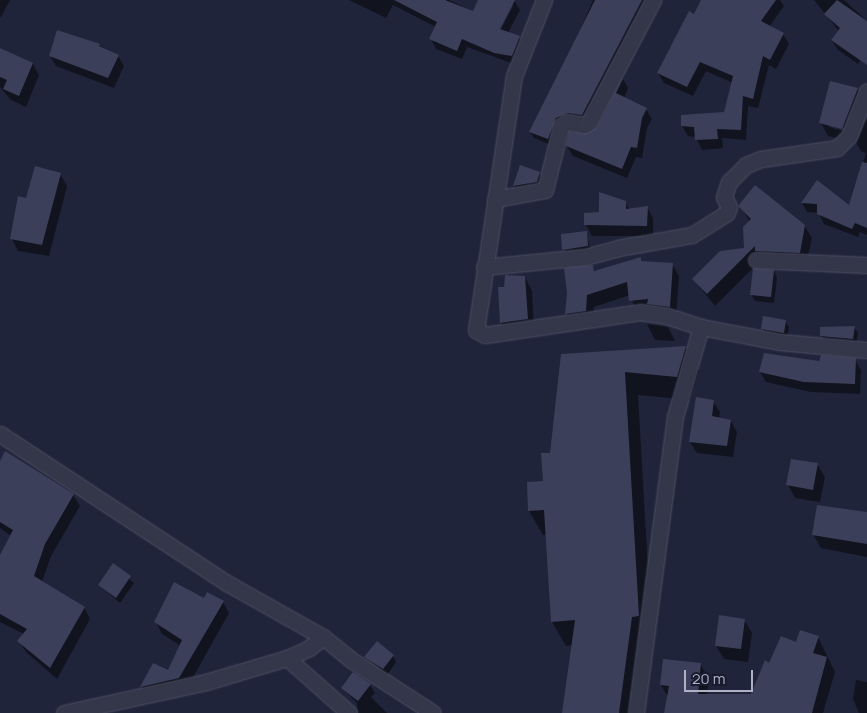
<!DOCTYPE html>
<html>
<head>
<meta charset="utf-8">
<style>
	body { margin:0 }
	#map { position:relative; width:867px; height:713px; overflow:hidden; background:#20243a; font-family:Manrope,sans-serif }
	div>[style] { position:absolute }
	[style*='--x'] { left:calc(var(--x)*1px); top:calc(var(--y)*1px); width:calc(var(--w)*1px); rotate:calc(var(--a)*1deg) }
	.shadow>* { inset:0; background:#0007 }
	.building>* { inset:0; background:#3c3f5a }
	.roads { filter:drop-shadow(0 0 1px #4e5165) drop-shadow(0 0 1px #4e5165) }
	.street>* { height:15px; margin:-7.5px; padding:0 7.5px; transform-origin:7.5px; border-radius:7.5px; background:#34374a }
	span { translate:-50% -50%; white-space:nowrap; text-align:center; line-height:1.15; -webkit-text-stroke:4.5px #191c2f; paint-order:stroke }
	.scale { position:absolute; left:684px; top:670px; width:69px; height:22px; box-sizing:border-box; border:2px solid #aeb1c6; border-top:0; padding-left:6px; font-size:15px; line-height:18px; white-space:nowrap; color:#aeb1c6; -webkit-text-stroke:4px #191c2f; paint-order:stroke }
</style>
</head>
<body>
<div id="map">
	<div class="shadow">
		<div style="clip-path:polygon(0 0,10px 0,1px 17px,0 17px)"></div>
		<div style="clip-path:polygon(evenodd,349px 0,449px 0,474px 12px,479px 0,514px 0,520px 10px,508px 33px,519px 37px,524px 46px,517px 65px,467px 47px,462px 59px,436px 49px,431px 39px,436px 27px,393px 5px,386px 18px,349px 0,511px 4px,514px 4px,498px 35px,496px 34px,511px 4px)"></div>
		<div style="clip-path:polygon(593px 0,651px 0,585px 121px,572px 119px,551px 145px,534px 138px,530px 132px,561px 75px)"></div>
		<div style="clip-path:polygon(703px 0,780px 0,784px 6px,769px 27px,783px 34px,789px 44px,776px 69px,769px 65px,758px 108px,748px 106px,746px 140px,722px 138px,723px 148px,702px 150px,696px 137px,688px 136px,682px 126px,726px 113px,733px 83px,706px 71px,693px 96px,664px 83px,658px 73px)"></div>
		<div style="clip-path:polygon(814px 0,844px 0,867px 21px,867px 50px,858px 64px,838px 50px,832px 41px,839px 31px)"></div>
		<div style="clip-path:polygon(99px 45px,118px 56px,124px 66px,114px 88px,56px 66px,50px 56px)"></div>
		<div style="clip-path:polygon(0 51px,33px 64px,39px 75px,26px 107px,11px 100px,0 87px)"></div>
		<div style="clip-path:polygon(623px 79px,628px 88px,624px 98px,646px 109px,652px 119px,647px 128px,642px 158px,636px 157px,627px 178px,573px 156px,567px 146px,598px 128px)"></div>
		<div style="clip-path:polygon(evenodd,857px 89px,865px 102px,849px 141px,828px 136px,821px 123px,857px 89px,829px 124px,848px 129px,848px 132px,829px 127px,829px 124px)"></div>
		<div style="clip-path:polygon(867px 118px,867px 235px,860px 232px,858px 237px,824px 224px,819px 213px,807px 212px,802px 203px,817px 182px,850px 207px,866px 153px,862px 152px,856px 143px)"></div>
		<div style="clip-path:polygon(521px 167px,539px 173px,543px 179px,540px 188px,518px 192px,514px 186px)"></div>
		<div style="clip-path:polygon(60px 174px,67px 186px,49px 256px,18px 251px,12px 239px,27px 200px)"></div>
		<div style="clip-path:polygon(625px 202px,629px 209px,647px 207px,653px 218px,653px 236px,592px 236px,586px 225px,601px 213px)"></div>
		<div style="clip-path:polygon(740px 206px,804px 225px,812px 238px,806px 265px,761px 260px,715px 306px,693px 279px,745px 250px,750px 222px)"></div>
		<div style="clip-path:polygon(586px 232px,591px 252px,567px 256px,564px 249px)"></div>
		<div style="clip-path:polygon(640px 258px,642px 263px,672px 264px,679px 276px,676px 318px,637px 312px,630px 295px,594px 307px,592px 322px,573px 325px,566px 313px,592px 266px,595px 271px)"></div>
		<div style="clip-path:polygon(774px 271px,777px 278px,774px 303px,755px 301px,751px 294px)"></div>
		<div style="clip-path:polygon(525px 277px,532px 291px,534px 332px,508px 336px,501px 323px,505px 288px)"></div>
		<div style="clip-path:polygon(785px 321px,789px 327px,787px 339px,766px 335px,762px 329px)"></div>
		<div style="clip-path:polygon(647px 324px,668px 327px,675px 341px,655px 340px)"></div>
		<div style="clip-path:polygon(854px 327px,858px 333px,856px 345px,825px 342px,822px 336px)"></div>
		<div style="clip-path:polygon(685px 347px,699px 371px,690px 400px,638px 395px,652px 640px,635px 713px,564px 713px,573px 645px,566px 646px,552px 622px,547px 535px,543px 535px,529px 511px,528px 484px,544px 483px,551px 454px,562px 355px)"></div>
		<div style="clip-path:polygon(855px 360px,861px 370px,860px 394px,811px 392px,766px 382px,760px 372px)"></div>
		<div style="clip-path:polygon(713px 401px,720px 412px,719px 418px,731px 421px,737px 432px,733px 457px,697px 453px,690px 442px)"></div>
		<div style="clip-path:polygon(0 463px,73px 495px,80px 506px,51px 556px,42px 582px,84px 607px,90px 619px,57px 679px,26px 652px,19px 641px,24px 634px,0 622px,0 557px,11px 536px,0 528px)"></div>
		<div style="clip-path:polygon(817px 464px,825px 477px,820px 502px,795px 498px,788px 485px)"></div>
		<div style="clip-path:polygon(867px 514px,867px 557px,821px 548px,813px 534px)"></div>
		<div style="clip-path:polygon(114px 565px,134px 583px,120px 603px,99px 585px)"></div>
		<div style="clip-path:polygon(204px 600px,223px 602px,229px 613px,186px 690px,148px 698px,142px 687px,153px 664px,169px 672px,181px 646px,162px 634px,156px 622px)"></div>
		<div style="clip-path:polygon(744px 620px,752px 633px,748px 662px,724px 659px,716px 646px)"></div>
		<div style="clip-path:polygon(818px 637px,835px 672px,823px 713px,665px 713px,668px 697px,661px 685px,701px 665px,709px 679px,707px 695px,752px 696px,770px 664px,797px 644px)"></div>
		<div style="clip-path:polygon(393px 656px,396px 662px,387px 675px,366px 657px)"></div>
		<div style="clip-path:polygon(856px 680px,867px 682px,867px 713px,859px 713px,853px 699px)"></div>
		<div style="clip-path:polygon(370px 685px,375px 693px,371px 697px,387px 713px,358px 713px,357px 703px,342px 688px)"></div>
	</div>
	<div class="building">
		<div style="clip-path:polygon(394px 0,445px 0,473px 11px,478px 0,515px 0,500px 29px,520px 36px,512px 56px,494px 53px,462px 39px,457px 51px,429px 39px,437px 22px)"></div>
		<div style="clip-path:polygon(595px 0,642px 0,582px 115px,568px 113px,556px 118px,548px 139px,529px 132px)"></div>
		<div style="clip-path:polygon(701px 0,776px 0,761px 21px,784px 33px,770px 60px,763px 56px,753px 99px,743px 96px,741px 130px,717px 129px,718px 139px,695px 140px,694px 127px,681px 126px,681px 115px,724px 112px,733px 76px,700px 62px,687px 87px,657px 73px,689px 11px,694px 14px)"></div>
		<div style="clip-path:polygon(837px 0,867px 21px,867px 65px,831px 40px,840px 28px,824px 14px)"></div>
		<div style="clip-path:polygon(57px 30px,100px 44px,99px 46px,119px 55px,108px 78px,49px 56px)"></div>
		<div style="clip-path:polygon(0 48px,33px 63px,19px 96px,3px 89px,7px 80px,0 77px)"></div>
		<div style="clip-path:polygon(623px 77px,616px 93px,647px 108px,642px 118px,637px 148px,631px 147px,622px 169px,566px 146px,569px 132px,588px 133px,597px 127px)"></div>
		<div style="clip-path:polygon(830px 81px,858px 88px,842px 129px,819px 123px)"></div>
		<div style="clip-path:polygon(862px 162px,867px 163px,867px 228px,855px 223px,852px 229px,817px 214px,817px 204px,801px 203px,817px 180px,849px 205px)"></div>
		<div style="clip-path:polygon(520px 165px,540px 172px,537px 182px,513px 186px)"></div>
		<div style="clip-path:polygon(35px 166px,61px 173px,42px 245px,10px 239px,18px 196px,26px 198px)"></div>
		<div style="clip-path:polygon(755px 185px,805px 225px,800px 253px,755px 251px,755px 246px,707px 294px,692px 279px,720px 251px,744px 248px,743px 227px,751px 219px,738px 206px)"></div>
		<div style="clip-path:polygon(599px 192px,626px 201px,626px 209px,648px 206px,647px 226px,584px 225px,584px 213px,599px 212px)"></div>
		<div style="clip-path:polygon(587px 231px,588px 246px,562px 250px,561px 234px)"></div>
		<div style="clip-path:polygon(641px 257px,641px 261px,673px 263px,670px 307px,647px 304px,648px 299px,629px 301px,627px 282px,587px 295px,586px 311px,565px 314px,567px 293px,564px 268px,593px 265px,594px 271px)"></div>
		<div style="clip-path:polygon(753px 268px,774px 270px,771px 297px,750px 295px)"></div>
		<div style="clip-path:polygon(505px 275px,525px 276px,528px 319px,500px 323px,498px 287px,504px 287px)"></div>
		<div style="clip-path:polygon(763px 316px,786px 320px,784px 333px,761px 329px)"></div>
		<div style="clip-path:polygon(855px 326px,853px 339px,820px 336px,820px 327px)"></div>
		<div style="clip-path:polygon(686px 346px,677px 377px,625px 372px,639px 616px,632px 617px,619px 713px,562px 713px,575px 620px,551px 622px,544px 510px,528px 511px,527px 482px,543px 481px,541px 453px,550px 453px,561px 354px)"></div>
		<div style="clip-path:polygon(764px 353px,819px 361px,821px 355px,856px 358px,855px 384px,804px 382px,759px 372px)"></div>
		<div style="clip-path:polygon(696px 397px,714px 400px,712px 416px,731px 420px,727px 446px,689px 442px)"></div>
		<div style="clip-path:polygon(5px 451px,74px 494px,45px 544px,34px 576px,85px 607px,50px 668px,17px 641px,27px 629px,0 614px,0 555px,13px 530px,0 522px,0 461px)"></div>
		<div style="clip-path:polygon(791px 459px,818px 463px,813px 490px,786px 485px)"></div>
		<div style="clip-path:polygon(817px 505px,867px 512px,867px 544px,812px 535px)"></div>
		<div style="clip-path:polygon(113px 563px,131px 576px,116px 598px,98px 585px)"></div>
		<div style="clip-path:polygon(174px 582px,204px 598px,207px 592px,224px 601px,179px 678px,140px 687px,153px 663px,168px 670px,182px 640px,154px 622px)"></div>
		<div style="clip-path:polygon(719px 615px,745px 619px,741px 649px,715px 646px)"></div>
		<div style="clip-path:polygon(800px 630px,819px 636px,813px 653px,827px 657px,812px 713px,664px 713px,669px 686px,660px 685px,663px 659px,701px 663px,698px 694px,751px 694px,765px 660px,769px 663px,781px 636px,796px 642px)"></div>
		<div style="clip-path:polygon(377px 641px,394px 655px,383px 669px,364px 657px)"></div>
		<div style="clip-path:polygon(353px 672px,371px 684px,358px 701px,341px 688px)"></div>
	</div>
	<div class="roads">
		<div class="street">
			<div style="--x:544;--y:0;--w:82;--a:111.5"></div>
			<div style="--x:514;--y:76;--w:257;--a:98.5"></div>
			<div style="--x:476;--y:330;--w:10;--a:29"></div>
			<div style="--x:485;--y:335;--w:157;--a:-8.4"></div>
			<div style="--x:640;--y:312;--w:27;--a:8"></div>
			<div style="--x:667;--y:316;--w:36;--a:18"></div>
			<div style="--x:495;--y:199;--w:51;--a:-10.2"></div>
			<div style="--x:545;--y:190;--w:66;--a:-76"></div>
			<div style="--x:561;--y:126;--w:7;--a:-34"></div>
			<div style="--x:567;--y:122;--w:17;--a:10"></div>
			<div style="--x:584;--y:125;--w:6;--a:-31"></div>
			<div style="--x:589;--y:122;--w:138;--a:-62.3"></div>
			<div style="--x:756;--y:260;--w:111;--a:2.6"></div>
			<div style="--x:484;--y:267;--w:101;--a:-5.7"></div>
			<div style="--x:585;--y:257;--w:34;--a:-15"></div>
			<div style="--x:618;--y:248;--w:75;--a:-10"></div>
			<div style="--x:692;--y:235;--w:41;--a:-32.2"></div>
			<div style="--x:727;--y:213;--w:6;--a:-72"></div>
			<div style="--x:729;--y:207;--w:11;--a:-117"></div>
			<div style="--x:724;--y:197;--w:16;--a:-72"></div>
			<div style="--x:729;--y:182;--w:24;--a:-45"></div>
			<div style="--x:746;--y:165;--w:16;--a:-22"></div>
			<div style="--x:761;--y:159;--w:77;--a:-8.2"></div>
			<div style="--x:837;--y:148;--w:17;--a:-45"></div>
			<div style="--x:849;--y:136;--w:48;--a:-68.2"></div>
			<div style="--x:0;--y:434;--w:272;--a:33.3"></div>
			<div style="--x:227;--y:583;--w:110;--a:29.4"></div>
			<div style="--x:287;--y:658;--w:83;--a:41.6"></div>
			<div style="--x:64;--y:713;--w:145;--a:-12.3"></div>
			<div style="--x:206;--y:682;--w:84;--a:-16.5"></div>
			<div style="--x:287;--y:658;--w:24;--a:-24"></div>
			<div style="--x:309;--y:648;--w:18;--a:-38"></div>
			<div style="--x:323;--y:637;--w:38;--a:39"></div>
			<div style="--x:353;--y:661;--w:95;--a:33"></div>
			<div style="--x:636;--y:713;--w:299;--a:-82.5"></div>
			<div style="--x:675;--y:417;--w:94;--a:-73.9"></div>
			<div style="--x:701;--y:327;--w:80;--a:10.8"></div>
			<div style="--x:780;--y:342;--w:87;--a:5.3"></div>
		</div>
	</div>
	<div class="scale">20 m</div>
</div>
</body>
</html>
